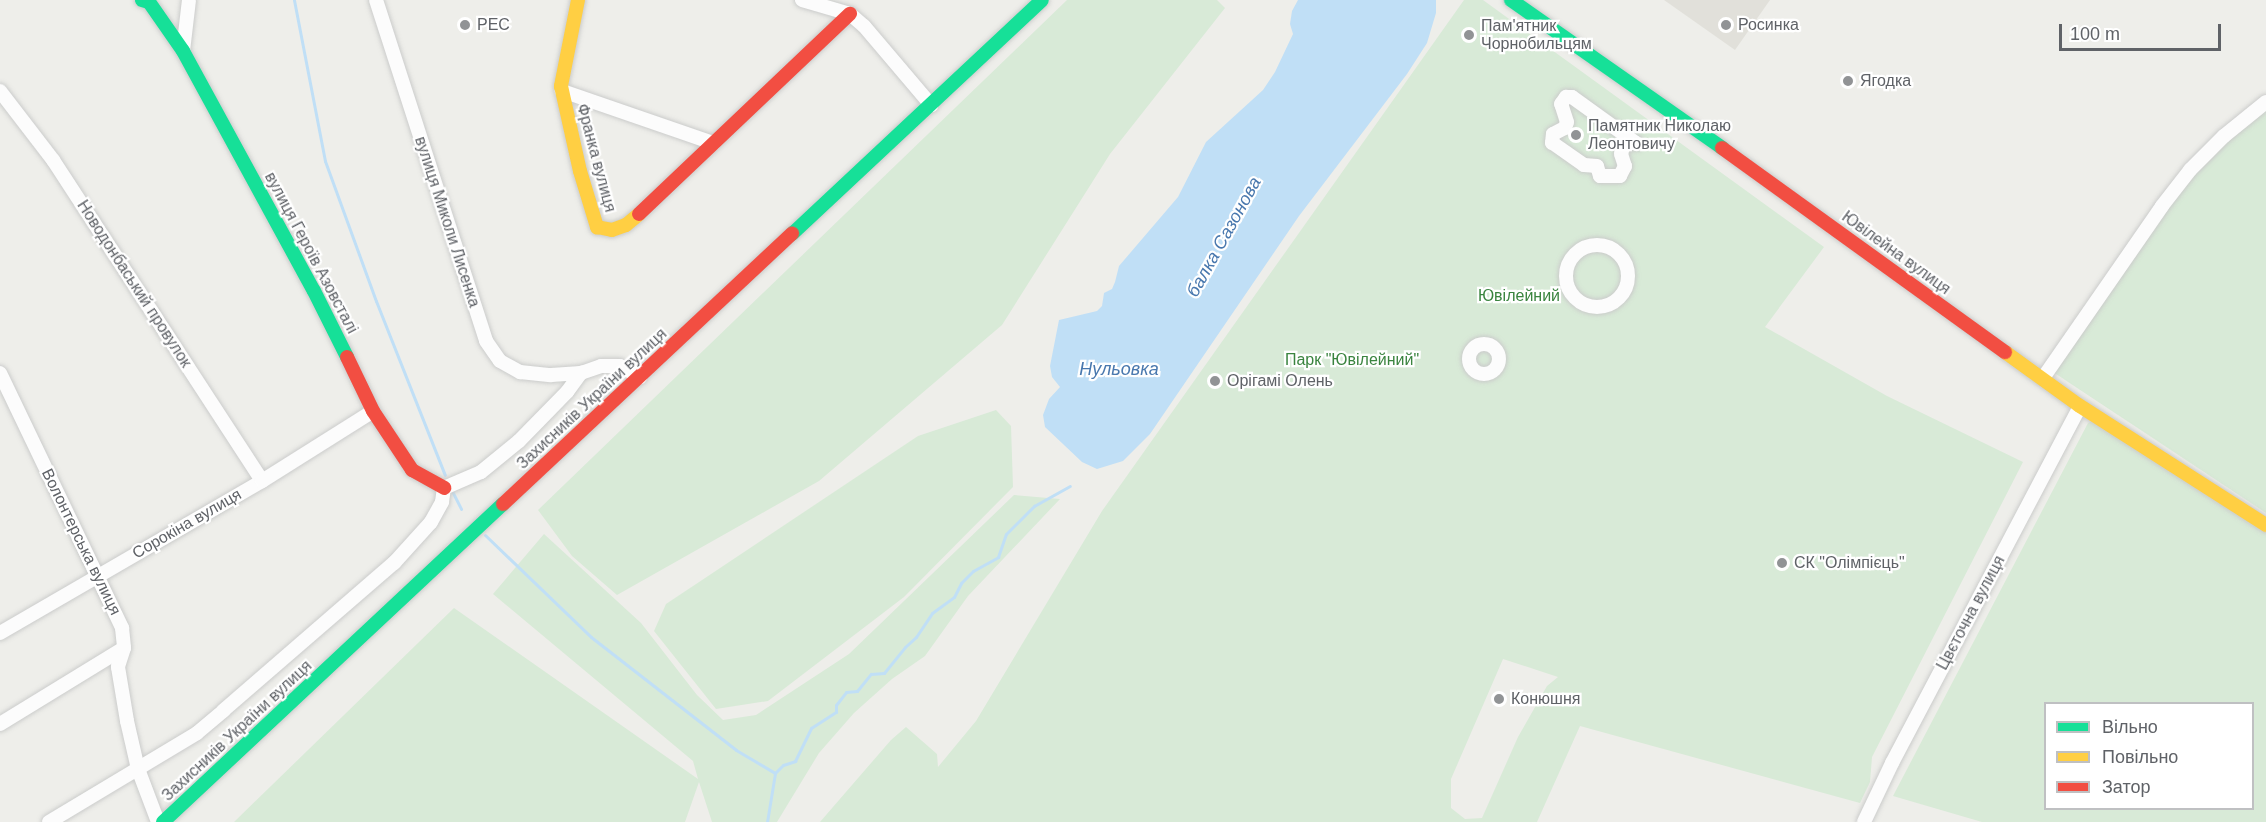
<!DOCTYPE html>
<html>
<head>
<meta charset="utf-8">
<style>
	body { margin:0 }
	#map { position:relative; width:2266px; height:822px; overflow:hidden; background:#eeeeea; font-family:Helvetica,sans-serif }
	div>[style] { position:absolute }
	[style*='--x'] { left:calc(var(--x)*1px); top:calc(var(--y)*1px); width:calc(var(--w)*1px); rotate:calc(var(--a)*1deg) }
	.education>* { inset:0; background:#e1e0da }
	.green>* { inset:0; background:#d8ead7 }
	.water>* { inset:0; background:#c0dff6 }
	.stream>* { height:3px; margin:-1.5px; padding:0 1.5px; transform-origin:1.5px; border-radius:1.5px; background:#c0dff6 }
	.roads { filter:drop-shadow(0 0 2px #cbcccb) drop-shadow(0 0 2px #cbcccb) }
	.street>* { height:14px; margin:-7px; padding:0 7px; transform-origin:7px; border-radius:7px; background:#fcfcfc }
	.street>.ring { margin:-7px; padding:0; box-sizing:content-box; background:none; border:14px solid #fcfcfc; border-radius:50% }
	.fast>* { height:14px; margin:-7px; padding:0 7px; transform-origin:7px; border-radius:7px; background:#16e098 }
	.slow>* { height:14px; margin:-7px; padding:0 7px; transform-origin:7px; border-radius:7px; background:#ffcf43 }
	.jam>* { height:14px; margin:-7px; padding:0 7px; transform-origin:7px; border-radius:7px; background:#f24e42 }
	.dots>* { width:16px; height:16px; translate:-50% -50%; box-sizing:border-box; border:3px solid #fff; border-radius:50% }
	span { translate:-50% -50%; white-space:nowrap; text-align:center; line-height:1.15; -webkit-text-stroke:4.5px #fff; paint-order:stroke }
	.poi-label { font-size:16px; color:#5f6267 }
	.left { translate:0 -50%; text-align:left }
	.street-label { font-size:16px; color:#5f6267 }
	.park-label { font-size:16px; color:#3a843f }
	.water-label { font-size:18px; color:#4978ae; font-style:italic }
	.legend { position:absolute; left:2044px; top:702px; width:210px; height:108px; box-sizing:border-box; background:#fff; border:2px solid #bfc0c2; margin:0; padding:8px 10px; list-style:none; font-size:18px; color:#5f6267 }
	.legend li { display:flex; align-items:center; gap:12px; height:30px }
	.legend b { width:30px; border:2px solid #bfc0c2 }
	.scale { position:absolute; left:2059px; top:24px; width:162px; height:27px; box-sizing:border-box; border:3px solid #5f6267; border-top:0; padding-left:8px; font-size:18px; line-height:21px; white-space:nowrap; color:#5f6267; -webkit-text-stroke:4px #fff; paint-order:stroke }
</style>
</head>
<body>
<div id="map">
	<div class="education">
		<div style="clip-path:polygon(1664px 0,1770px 0,1735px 50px)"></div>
	</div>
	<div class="green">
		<div style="clip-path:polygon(1067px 0,1217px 0,1225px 8px,1110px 154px,1002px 325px,819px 481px,617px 595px,572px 556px,538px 510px)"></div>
		<div style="clip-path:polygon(evenodd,1464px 0,1483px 0,1824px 247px,1765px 327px,1887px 396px,2023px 462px,1872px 757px,1870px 782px,1860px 803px,1580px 726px,1537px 822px,820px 822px,891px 740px,906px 727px,937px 754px,938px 767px,976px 721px,1102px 511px,1464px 0,1503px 659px,1558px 677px,1547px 686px,1518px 737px,1482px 818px,1465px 819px,1451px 808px,1451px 779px,1503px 659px)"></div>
		<div style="clip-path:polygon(2266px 102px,2266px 513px,2050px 370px,2162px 206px)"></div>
		<div style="clip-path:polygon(996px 410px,1011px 426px,1013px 487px,904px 597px,768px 701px,716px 709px,654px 631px,666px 604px,918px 436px)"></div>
		<div style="clip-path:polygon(evenodd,2094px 420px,2266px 532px,2266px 822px,1982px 822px,1893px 796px,2088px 423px,2094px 420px,2046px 704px,2252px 704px,2252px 808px,2046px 808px,2046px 704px)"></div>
		<div style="clip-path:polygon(1014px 495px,1060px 499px,968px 596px,925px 656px,892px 679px,854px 713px,819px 753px,777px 822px,712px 822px,699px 782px,685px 822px,234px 822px,454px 608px,698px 779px,693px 761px,493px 594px,544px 534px,641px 623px,697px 695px,723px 720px,756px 715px,849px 654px)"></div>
	</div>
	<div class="water">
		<div style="clip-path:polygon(1298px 0,1436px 0,1436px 13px,1427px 43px,1407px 74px,1299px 216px,1150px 434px,1123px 461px,1097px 469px,1082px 462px,1045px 427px,1043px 415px,1049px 399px,1060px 387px,1052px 377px,1050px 366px,1059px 320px,1097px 311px,1102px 306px,1104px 293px,1112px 289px,1115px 282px,1119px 266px,1178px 197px,1206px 142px,1263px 90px,1275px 72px,1293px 34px,1290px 24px,1292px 11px)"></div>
	</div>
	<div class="stream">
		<div style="--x:294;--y:0;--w:164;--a:79.1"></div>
		<div style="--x:325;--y:161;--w:149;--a:70"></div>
		<div style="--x:376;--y:301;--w:187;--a:68.4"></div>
		<div style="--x:452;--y:491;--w:20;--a:63"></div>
		<div style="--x:485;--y:535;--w:147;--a:43.9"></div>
		<div style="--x:591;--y:637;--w:184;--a:37.9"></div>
		<div style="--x:736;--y:750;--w:45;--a:30.5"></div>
		<div style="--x:767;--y:822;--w:50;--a:-80.7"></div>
		<div style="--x:775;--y:773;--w:11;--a:-45"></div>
		<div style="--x:783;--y:765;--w:13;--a:-18"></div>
		<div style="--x:795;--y:761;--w:37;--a:-64"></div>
		<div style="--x:811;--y:728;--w:30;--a:-33"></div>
		<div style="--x:836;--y:712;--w:7;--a:-90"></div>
		<div style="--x:836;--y:705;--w:16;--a:-52"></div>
		<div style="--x:846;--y:692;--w:11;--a:-5"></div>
		<div style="--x:857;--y:691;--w:22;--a:-51"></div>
		<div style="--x:871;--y:674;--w:13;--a:-4"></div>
		<div style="--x:884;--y:673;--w:33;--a:-51"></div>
		<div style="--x:905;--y:647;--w:15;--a:-42"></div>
		<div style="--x:916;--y:637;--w:29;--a:-56"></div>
		<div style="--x:932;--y:613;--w:27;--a:-36"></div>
		<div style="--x:954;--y:597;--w:16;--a:-63"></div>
		<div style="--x:961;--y:583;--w:17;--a:-45"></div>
		<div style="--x:973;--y:571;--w:29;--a:-29"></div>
		<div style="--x:998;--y:557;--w:24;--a:-71"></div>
		<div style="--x:1006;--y:534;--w:40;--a:-45"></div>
		<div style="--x:1034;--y:506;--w:41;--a:-29.1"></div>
	</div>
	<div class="roads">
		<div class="street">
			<div style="--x:376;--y:0;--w:358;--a:72.1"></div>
			<div style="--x:486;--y:341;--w:24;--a:55"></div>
			<div style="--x:500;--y:361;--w:23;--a:29"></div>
			<div style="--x:520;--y:372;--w:31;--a:6"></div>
			<div style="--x:551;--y:375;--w:30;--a:-4"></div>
			<div style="--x:802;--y:0;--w:50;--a:16.3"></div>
			<div style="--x:850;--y:14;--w:18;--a:41"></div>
			<div style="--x:864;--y:26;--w:104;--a:49.7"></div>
			<div style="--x:183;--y:51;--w:51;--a:-83.3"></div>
			<div style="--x:0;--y:91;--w:87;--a:52.5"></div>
			<div style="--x:53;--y:160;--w:383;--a:56.9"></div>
			<div style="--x:562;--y:91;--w:160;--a:19"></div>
			<div style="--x:1566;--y:97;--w:6;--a:0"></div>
			<div style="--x:1572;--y:97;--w:79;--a:35.7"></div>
			<div style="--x:1636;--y:143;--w:7;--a:180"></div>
			<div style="--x:1629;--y:143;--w:7;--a:146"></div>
			<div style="--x:1623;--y:147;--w:7;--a:106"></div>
			<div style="--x:1621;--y:154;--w:13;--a:72"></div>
			<div style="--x:1625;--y:166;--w:11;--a:117"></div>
			<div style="--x:1620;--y:176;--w:20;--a:180"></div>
			<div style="--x:1600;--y:176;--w:10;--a:-107"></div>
			<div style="--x:1597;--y:166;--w:13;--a:-176"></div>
			<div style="--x:1584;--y:165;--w:39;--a:-145"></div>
			<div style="--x:1552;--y:143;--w:9;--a:-84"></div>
			<div style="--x:1553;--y:134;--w:13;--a:-27"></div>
			<div style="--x:1565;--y:128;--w:6;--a:-72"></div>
			<div style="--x:1567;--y:122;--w:19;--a:-108"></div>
			<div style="--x:1561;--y:104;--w:9;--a:-54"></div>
			<div class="ring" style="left:1566px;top:245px;width:48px;height:48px"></div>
			<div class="ring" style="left:1469px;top:344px;width:16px;height:16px"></div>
			<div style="--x:0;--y:373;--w:283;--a:64.4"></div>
			<div style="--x:122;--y:628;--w:20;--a:84"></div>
			<div style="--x:124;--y:648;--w:20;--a:108"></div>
			<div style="--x:118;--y:667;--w:55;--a:80.5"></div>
			<div style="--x:127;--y:721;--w:49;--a:77.1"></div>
			<div style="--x:138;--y:769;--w:57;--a:69.3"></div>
			<div style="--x:2043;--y:378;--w:209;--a:-55.3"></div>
			<div style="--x:2162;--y:206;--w:46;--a:-52.1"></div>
			<div style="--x:2190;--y:170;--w:48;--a:-45"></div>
			<div style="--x:2224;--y:136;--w:54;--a:-39"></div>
			<div style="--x:0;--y:633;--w:303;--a:-30.1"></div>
			<div style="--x:262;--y:481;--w:131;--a:-32.2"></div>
			<div style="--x:0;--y:724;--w:145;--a:-31.5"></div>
			<div style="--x:49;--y:822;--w:173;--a:-31"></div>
			<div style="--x:197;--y:733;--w:35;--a:-40"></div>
			<div style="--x:224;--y:710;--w:225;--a:-40.9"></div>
			<div style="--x:394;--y:563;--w:55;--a:-47.9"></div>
			<div style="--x:431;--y:522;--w:23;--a:-61"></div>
			<div style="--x:442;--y:502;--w:14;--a:-82"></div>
			<div style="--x:444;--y:488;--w:40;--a:-23.4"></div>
			<div style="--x:481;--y:472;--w:49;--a:-39.2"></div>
			<div style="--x:519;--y:441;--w:69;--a:-45.6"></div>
			<div style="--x:567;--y:392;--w:24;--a:-54"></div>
			<div style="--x:581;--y:373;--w:21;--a:-19"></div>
			<div style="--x:601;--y:366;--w:19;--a:0"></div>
			<div style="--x:620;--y:366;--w:23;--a:29"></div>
			<div style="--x:1864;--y:822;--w:65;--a:-64.6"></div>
			<div style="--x:1892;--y:763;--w:403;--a:-62.2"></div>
		</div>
		<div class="fast">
			<div style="--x:142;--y:0;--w:7;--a:16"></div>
			<div style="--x:149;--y:2;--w:60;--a:55.2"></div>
			<div style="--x:183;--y:51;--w:273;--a:61.4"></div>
			<div style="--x:314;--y:291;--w:74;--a:63.4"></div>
			<div style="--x:1511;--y:0;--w:258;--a:35"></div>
			<div style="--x:792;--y:234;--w:342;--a:-43.1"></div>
			<div style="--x:163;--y:822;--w:466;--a:-43.1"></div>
		</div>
		<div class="slow">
			<div style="--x:578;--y:0;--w:88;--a:101.2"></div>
			<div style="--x:561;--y:86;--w:87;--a:77.4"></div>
			<div style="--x:580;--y:171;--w:59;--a:73.1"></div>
			<div style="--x:597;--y:227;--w:15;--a:11"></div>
			<div style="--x:612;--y:230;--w:15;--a:-20"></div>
			<div style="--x:626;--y:225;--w:17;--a:-40"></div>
			<div style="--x:2005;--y:352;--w:92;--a:35.8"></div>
			<div style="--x:2080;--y:406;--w:221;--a:32.6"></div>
		</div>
		<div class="jam">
			<div style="--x:1722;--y:148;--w:349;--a:35.8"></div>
			<div style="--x:639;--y:214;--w:291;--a:-43.5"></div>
			<div style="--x:347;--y:357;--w:60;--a:64.3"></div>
			<div style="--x:373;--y:411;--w:71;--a:56.5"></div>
			<div style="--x:412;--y:470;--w:37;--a:29"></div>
			<div style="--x:503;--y:504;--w:396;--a:-43.1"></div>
		</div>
	</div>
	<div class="dots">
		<div style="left:465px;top:25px;background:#919395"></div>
		<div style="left:1726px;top:25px;background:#919395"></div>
		<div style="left:1469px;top:35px;background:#919395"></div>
		<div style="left:1848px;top:81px;background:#919395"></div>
		<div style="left:1576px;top:135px;background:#919395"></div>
		<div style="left:1215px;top:381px;background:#919395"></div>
		<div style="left:1782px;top:563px;background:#919395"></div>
		<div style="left:1499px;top:699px;background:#919395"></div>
	</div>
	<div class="poi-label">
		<span class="left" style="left:477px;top:25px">РЕС</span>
		<span class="left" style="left:1738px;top:25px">Росинка</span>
		<span class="left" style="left:1481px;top:35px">Пам'ятник<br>Чорнобильцям</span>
		<span class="left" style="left:1860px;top:81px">Ягодка</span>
		<span class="left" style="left:1588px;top:135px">Памятник Николаю<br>Леонтовичу</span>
		<span class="left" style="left:1227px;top:381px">Орігамі Олень</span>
		<span class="left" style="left:1794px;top:563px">СК "Олімпієць"</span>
		<span class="left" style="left:1511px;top:699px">Конюшня</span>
	</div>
	<div class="street-label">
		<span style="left:596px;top:158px;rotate:75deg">Франка вулиця</span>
		<span style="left:447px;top:222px;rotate:72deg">вулиця Миколи Лисенка</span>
		<span style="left:311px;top:253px;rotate:62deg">вулиця Героїв Азовсталі</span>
		<span style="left:1896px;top:253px;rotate:36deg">Ювілейна вулиця</span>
		<span style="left:134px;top:284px;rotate:57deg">Новодонбаський провулок</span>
		<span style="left:592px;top:399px;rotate:-43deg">Захисників України вулиця</span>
		<span style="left:187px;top:524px;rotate:-30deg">Сорокіна вулиця</span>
		<span style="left:81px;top:542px;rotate:64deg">Волонтерська вулиця</span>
		<span style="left:1971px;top:613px;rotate:-62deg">Цвєточна вулиця</span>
		<span style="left:237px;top:731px;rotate:-43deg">Захисників України вулиця</span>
	</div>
	<div class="park-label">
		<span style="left:1519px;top:296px">Ювілейний</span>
		<span style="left:1352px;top:360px">Парк "Ювілейний"</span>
	</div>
	<div class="water-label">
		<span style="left:1224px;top:237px;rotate:-61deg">балка Сазонова</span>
		<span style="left:1119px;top:369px">Нульовка</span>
	</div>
	<ul class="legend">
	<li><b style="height:8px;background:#16e098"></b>Вільно</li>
	<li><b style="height:8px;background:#ffcf43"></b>Повільно</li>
	<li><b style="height:8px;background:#f24e42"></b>Затор</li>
	</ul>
	<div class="scale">100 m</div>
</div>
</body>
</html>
